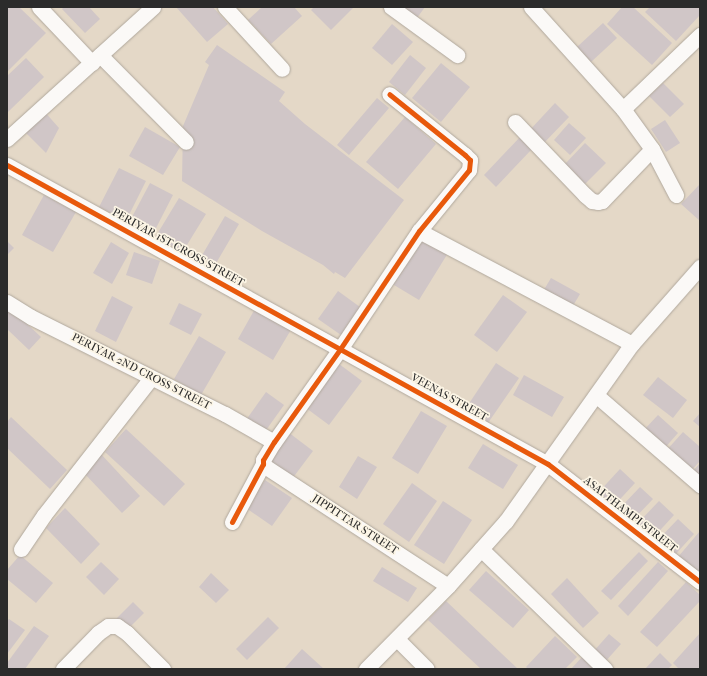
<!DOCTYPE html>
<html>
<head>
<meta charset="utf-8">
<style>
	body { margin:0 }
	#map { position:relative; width:707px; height:676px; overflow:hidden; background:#e4d8c7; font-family:"IM FELL French Canon",serif }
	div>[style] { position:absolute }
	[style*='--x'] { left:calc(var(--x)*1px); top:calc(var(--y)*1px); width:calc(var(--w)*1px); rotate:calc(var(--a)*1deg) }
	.building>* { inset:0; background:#d0c6c7 }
	.roads { filter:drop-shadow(0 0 1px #b0a89d) drop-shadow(0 0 1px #b0a89d) }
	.minor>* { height:15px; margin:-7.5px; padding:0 7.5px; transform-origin:7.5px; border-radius:7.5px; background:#fbf9f7 }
	.cycleway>* { height:5px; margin:-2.5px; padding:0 2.5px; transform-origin:2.5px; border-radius:2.5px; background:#e8590c }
	span { translate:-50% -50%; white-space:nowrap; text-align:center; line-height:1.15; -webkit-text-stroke:3.5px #fcf5e5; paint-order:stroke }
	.street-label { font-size:11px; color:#2b2b2b }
	.frame { position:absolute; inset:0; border:8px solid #2b2b2b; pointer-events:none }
</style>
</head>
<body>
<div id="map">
	<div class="building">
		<div style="clip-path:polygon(7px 7px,19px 7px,46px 33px,7px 72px)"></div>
		<div style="clip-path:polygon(64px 7px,89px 7px,100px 19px,85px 33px,62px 9px)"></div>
		<div style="clip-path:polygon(176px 7px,213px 7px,228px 24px,207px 42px)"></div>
		<div style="clip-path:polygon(262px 7px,294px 7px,302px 16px,271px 44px,248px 20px)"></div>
		<div style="clip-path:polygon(314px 7px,352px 7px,353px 8px,331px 30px,311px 10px)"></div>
		<div style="clip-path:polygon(402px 7px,425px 7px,417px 18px)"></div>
		<div style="clip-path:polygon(622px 7px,633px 7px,672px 43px,652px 65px,607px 24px)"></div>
		<div style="clip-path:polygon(650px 7px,698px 7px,700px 9px,700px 15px,676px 41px,645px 12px)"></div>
		<div style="clip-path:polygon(603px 23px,617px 38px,591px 62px,577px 47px)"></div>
		<div style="clip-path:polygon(392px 24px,413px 42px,392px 65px,372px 48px)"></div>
		<div style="clip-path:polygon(217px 45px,285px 92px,279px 101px,305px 124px,404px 200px,345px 278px,335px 272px,334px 274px,323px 265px,262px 231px,182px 181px,183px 126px,209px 65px,205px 62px)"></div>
		<div style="clip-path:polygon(410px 55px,426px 68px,405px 95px,389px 82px)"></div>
		<div style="clip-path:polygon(26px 58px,44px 77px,8px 112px,7px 76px)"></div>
		<div style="clip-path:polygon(441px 63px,470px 87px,441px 122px,412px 98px)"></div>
		<div style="clip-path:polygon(663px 83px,684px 104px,670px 117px,649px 96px)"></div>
		<div style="clip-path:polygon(377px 98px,389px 108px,349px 155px,337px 145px)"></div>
		<div style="clip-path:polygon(555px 103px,569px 117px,542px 145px,528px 132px)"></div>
		<div style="clip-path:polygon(44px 111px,59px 128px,46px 153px,24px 131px)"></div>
		<div style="clip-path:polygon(405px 117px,436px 144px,398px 189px,366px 162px)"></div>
		<div style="clip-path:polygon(665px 120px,680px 143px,666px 152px,651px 129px)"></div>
		<div style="clip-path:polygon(569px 123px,586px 138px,570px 155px,554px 140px)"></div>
		<div style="clip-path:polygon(145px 127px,180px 147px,163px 175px,129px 156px)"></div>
		<div style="clip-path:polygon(520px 137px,532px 149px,496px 187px,484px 175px)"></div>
		<div style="clip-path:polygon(585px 143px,606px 163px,583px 186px,563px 166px)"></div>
		<div style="clip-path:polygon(119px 168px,146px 181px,126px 221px,99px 207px)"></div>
		<div style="clip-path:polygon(150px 183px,173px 195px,155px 230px,132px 217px)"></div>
		<div style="clip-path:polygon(700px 184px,700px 221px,681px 204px)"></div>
		<div style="clip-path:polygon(44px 195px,76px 212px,53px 252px,22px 235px)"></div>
		<div style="clip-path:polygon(179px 198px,206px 214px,182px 253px,156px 236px)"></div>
		<div style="clip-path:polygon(225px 216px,239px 224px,215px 265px,201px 257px)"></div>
		<div style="clip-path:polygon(419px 235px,448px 253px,419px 300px,389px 282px)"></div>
		<div style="clip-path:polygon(7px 241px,14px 248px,7px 255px)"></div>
		<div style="clip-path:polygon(111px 242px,129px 253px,112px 284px,93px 273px)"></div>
		<div style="clip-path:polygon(134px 252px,160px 261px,152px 284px,126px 275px)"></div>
		<div style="clip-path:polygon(551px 278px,580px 294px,571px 309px,542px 293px)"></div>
		<div style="clip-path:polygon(338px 291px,360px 307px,341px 335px,318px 319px)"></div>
		<div style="clip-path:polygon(503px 295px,527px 312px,497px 352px,474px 335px)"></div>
		<div style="clip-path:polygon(112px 296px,133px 307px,116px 342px,95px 331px)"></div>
		<div style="clip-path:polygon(179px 303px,202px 314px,191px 335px,169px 324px)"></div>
		<div style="clip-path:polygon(7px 305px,41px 337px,29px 350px,7px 329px)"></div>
		<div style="clip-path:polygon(256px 307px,292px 328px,273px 360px,238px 339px)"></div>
		<div style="clip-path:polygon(199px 336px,226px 352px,201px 395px,174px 379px)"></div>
		<div style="clip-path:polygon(335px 361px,362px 381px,329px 425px,302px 405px)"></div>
		<div style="clip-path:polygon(496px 363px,519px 378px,488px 423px,466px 408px)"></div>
		<div style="clip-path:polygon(524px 375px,564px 397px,552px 417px,513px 395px)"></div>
		<div style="clip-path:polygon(658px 377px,687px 400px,673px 418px,643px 395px)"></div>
		<div style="clip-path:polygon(266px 392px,284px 405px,264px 433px,246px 420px)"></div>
		<div style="clip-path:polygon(421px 411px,447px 426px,418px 474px,392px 458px)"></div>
		<div style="clip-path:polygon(700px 413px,700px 427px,693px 421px)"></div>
		<div style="clip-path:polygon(658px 415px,678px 433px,663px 450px,643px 431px)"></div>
		<div style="clip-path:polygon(11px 417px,67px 470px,50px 489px,7px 448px,7px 422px)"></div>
		<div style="clip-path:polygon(126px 429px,185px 484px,164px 506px,105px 452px)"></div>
		<div style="clip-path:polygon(288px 432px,313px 451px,292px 479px,267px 461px)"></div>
		<div style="clip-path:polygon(683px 432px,700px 447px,700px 461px,689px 473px,665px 452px)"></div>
		<div style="clip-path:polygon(483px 444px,518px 465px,503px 489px,468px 468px)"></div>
		<div style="clip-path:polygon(100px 453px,140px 496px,122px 513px,82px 471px)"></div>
		<div style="clip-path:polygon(358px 456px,377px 467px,357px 499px,339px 487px)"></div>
		<div style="clip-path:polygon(700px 463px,700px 477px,693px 471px)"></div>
		<div style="clip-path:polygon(620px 469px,635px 483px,611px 509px,596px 495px)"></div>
		<div style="clip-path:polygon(265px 480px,292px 498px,272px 526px,246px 508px)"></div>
		<div style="clip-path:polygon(412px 483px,437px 501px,409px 542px,383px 524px)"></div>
		<div style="clip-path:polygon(640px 487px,653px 499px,632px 521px,619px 509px)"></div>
		<div style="clip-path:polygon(443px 501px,472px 520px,444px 564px,414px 545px)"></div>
		<div style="clip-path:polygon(659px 501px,674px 515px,653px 538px,637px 524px)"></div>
		<div style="clip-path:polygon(65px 508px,100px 544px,81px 564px,46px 528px)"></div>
		<div style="clip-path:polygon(678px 519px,694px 534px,672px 558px,655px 543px)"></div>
		<div style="clip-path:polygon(700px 531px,700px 576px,678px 557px)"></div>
		<div style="clip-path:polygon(639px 552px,648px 561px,611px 600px,601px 591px)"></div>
		<div style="clip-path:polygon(20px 555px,53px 583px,36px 603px,7px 579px,7px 570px)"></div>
		<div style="clip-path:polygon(101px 562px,119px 579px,104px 595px,86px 577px)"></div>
		<div style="clip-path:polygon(658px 562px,668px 571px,628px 616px,618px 606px)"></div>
		<div style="clip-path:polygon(382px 567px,417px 588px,408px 602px,373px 581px)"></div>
		<div style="clip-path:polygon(486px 571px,529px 610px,513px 628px,469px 590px)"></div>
		<div style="clip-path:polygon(211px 573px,229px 590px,216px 603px,199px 587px)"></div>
		<div style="clip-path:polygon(567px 578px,599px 613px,583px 628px,551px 594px)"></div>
		<div style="clip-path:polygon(686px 582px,700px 595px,700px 601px,657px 647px,640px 632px)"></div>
		<div style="clip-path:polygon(446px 601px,518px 669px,481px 669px,428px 620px)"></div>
		<div style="clip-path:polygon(133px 602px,144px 613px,126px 631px,115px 620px)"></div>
		<div style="clip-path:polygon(268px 617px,279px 628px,247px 660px,236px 649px)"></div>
		<div style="clip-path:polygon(9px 619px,25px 630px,7px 654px,7px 621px)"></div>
		<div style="clip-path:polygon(34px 626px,49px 636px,25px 669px,7px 669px,7px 663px)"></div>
		<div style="clip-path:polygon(700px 633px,700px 669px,679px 669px,673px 663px)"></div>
		<div style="clip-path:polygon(609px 634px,621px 644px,605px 662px,593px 652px)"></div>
		<div style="clip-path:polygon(555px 636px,577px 657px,565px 669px,528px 669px,526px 667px)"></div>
		<div style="clip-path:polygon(302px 649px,324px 669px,284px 669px)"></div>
		<div style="clip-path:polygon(660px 653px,672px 665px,668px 669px,645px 669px)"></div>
		<div style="clip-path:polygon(583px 656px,596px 669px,571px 669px)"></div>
	</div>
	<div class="roads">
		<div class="minor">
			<div style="--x:39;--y:7;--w:77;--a:46.6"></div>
			<div style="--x:225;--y:7;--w:84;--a:47.4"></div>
			<div style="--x:391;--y:7;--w:82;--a:36"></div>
			<div style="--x:531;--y:7;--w:137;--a:48"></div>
			<div style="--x:623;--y:109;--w:49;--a:54.1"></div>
			<div style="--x:652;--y:149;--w:52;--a:62.4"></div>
			<div style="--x:100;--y:55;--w:122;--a:45.3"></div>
			<div style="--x:623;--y:109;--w:107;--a:-43.9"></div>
			<div style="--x:515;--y:122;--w:101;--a:46.2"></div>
			<div style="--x:585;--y:195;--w:9;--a:41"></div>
			<div style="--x:592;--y:201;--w:6;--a:9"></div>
			<div style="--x:598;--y:202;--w:4;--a:-14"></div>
			<div style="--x:602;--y:201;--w:72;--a:-46.1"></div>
			<div style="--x:7;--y:139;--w:197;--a:-42.1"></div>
			<div style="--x:7;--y:165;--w:618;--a:28.93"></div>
			<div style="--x:548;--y:464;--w:192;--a:37.8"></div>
			<div style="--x:419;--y:231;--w:241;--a:27.9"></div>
			<div style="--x:7;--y:302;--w:28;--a:32"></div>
			<div style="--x:31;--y:317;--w:217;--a:26.6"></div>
			<div style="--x:225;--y:414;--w:56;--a:29.7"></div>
			<div style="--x:596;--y:395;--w:138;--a:40.9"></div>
			<div style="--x:263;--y:464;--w:4;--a:45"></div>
			<div style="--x:266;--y:467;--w:217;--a:33.2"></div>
			<div style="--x:232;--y:522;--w:66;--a:-61.9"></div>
			<div style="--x:263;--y:464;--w:4;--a:-90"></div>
			<div style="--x:263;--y:460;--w:21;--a:-59"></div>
			<div style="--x:274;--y:442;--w:114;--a:-54.6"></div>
			<div style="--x:340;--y:349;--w:142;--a:-56.2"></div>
			<div style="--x:419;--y:231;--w:79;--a:-50.7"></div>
			<div style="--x:469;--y:170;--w:10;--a:-84"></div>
			<div style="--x:470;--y:160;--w:7;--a:-135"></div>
			<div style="--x:465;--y:155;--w:97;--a:-141.2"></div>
			<div style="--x:21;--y:549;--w:41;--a:-55.9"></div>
			<div style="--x:44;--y:515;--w:174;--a:-52"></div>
			<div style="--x:481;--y:549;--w:173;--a:44.1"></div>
			<div style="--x:397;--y:639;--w:42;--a:45"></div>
			<div style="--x:63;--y:669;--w:50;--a:-45.8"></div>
			<div style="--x:98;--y:633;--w:12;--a:-35"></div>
			<div style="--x:108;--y:626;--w:9;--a:0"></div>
			<div style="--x:117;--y:626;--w:12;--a:35"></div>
			<div style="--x:127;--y:633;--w:51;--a:45"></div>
			<div style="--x:366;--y:669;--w:117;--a:-45.3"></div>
			<div style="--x:448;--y:586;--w:87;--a:-48.3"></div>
			<div style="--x:506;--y:521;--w:217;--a:-54.6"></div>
			<div style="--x:632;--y:344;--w:103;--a:-48.6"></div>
		</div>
	</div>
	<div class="cycleway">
		<div style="--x:7;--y:165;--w:618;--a:28.93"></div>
		<div style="--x:548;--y:464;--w:192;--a:37.8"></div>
		<div style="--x:232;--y:522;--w:66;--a:-61.9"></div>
		<div style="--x:263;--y:464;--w:4;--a:-90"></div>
		<div style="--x:263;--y:460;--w:21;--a:-59"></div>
		<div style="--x:274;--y:442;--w:114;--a:-54.6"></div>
		<div style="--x:340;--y:349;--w:142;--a:-56.2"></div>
		<div style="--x:419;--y:231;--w:79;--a:-50.7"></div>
		<div style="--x:469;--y:170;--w:10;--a:-84"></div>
		<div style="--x:470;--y:160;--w:7;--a:-135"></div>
		<div style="--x:465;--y:155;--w:97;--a:-141.2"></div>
	</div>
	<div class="street-label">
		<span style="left:178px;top:248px;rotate:29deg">PERIYAR 1ST CROSS STREET</span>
		<span style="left:141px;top:372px;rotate:27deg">PERIYAR 2ND CROSS STREET</span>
		<span style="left:449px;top:398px;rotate:29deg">VEENAS STREET</span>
		<span style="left:630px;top:515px;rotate:38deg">ASAI THAMPI STREET</span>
		<span style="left:355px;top:525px;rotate:33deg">JIPPITTAR STREET</span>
	</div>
	<div class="frame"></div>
</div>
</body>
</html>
